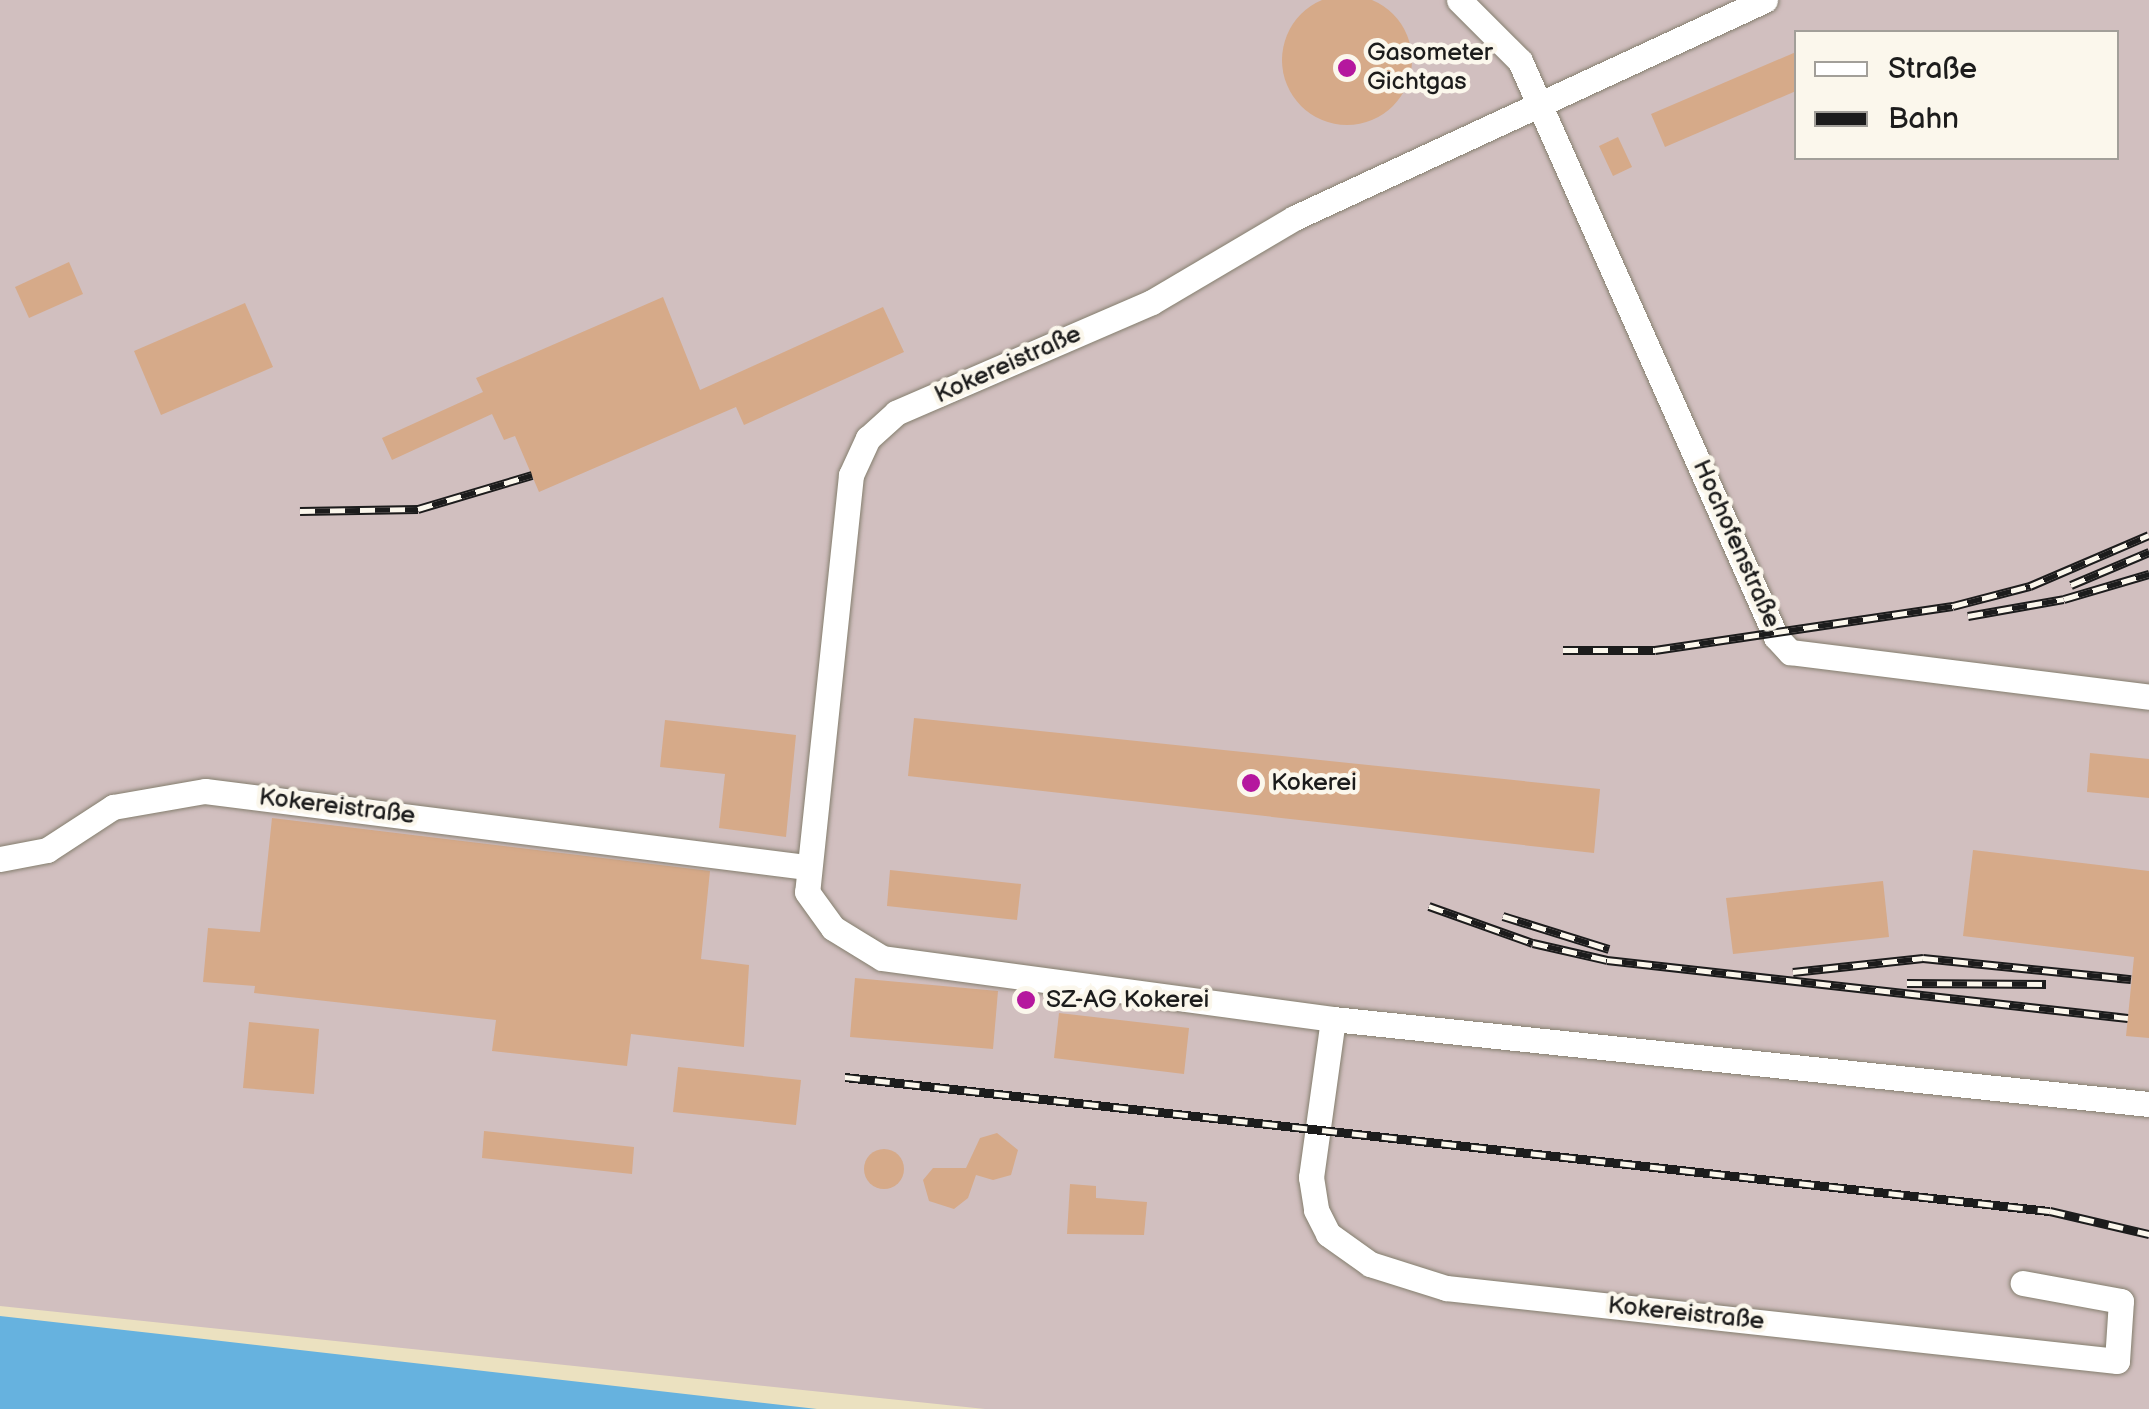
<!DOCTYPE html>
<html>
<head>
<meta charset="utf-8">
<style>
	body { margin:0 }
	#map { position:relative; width:2149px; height:1409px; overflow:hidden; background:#ebe1c0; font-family:"Balsamiq Sans",sans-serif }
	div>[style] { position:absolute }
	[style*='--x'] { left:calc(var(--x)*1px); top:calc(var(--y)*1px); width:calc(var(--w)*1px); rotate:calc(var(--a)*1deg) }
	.industrial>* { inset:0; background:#d1bfbf }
	.water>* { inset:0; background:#66b2df }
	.building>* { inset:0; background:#d6aa89 }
	.round { border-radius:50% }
	.roads { filter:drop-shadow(0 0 2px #847e6e) drop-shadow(0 0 2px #847e6e) }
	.minor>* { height:25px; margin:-12.5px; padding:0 12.5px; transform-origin:12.5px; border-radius:12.5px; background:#fff }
	.rail>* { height:9px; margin-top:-4.5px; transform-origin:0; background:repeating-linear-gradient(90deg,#fbf7ec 0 15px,#1c1c1c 0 30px); box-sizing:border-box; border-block:2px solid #1c1c1c }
	.dots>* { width:28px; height:28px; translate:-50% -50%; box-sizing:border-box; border:5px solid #fbf7ec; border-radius:50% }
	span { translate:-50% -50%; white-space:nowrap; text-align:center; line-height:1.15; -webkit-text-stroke:9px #fbf7ec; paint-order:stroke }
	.poi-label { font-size:25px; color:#1c1c1c }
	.left { translate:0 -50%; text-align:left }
	.street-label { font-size:25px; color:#1c1c1c }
	.legend { position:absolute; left:1794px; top:30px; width:325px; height:130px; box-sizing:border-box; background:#fbf7ec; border:2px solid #a29f99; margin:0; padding:12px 18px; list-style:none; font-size:30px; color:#1c1c1c }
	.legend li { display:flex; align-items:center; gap:20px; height:50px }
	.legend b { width:50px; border:2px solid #a29f99 }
</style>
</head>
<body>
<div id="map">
	<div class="industrial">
		<div style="clip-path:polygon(evenodd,0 0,2149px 0,2149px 1409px,985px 1409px,0 1306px,0 0,1796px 32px,2116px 32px,2116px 158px,1796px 158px,1796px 32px)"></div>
	</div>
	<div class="water">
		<div style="clip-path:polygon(0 1316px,204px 1339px,817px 1409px,0 1409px)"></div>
	</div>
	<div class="building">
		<div class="round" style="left:1282px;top:-5px;width:130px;height:130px"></div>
		<div style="clip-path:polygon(1796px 52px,1796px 91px,1665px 147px,1651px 114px)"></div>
		<div style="clip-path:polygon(1618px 137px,1632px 167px,1613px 176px,1599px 146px)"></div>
		<div style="clip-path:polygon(69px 262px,83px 294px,29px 318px,15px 287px)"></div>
		<div style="clip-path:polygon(663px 297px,700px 390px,883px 307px,904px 352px,744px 425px,736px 407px,539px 492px,515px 436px,504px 440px,492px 414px,392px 460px,382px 438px,483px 392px,476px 378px)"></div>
		<div style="clip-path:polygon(245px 303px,273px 367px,161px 415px,134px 351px)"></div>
		<div style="clip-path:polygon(914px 718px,1600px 789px,1594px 853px,908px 776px)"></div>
		<div style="clip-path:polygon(665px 720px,796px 735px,786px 837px,719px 828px,725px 774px,660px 767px)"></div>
		<div style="clip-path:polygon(2090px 753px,2149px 759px,2149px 798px,2087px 792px)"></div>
		<div style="clip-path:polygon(272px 818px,710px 871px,701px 959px,749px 965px,744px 1047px,631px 1034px,627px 1066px,492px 1051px,496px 1020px,254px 993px,255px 986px,203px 982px,208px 928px,260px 932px)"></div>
		<div style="clip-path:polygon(1973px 850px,2149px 871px,2149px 1038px,2126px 1036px,2134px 957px,1963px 936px)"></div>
		<div style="clip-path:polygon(890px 870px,1021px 884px,1017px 920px,887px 906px)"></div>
		<div style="clip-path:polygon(1883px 881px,1889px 937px,1733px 954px,1726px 898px)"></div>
		<div style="clip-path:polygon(855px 978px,998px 991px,993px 1049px,850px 1037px)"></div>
		<div style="clip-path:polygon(1059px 1013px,1189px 1028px,1184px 1074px,1054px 1058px)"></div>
		<div style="clip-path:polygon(249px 1022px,319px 1029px,314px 1094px,243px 1088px)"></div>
		<div style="clip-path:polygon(678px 1067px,801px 1080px,796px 1125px,673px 1112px)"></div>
		<div style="clip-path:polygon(484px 1131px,634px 1147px,632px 1174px,482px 1158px)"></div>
		<div style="clip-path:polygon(997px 1133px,1018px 1150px,1011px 1175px,993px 1180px,976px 1175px,968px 1198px,954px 1209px,929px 1201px,923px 1180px,933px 1168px,966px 1168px,980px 1138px)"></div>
		<div class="round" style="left:864px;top:1149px;width:40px;height:40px"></div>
		<div style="clip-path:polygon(1070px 1184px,1096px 1186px,1096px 1198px,1147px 1202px,1144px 1235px,1067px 1234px)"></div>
	</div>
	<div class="roads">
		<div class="minor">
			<div style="--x:1459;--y:0;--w:86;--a:45"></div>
			<div style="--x:1520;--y:61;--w:630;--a:66.04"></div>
			<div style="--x:1776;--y:637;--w:21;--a:47"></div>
			<div style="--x:1790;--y:652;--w:362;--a:7.1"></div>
			<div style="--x:1765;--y:0;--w:519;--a:155.16"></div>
			<div style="--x:1294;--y:218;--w:165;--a:149.4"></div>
			<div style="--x:1152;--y:302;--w:279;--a:156.6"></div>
			<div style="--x:896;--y:413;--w:38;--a:138"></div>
			<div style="--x:868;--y:438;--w:41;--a:114.7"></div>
			<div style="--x:851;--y:475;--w:419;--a:96"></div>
			<div style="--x:807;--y:892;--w:44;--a:54.2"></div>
			<div style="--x:833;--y:928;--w:57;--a:31.5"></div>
			<div style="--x:882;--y:958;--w:455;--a:7.7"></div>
			<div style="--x:1333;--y:1019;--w:820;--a:5.95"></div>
			<div style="--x:0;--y:859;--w:48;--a:-10.8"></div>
			<div style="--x:47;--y:850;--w:79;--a:-33.1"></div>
			<div style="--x:113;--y:807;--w:93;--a:-9.9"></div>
			<div style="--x:205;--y:791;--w:607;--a:7.2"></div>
			<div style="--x:1333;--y:1019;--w:160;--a:97.9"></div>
			<div style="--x:1311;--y:1177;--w:33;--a:81"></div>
			<div style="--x:1316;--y:1210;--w:27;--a:63"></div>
			<div style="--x:1328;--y:1234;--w:52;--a:35.5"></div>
			<div style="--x:1370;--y:1264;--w:80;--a:17.5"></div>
			<div style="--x:1446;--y:1288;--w:675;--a:6.21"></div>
			<div style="--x:2117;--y:1361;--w:60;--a:-86.2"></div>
			<div style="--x:2121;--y:1301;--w:100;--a:-169.6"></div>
		</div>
	</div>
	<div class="rail">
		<div style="--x:300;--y:511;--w:118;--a:-1"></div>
		<div style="--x:418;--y:509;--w:119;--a:-16.6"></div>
		<div style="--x:2071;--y:585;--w:85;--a:-22.9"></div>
		<div style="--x:1968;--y:616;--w:97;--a:-10"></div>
		<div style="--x:2064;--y:599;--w:89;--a:-16.4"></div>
		<div style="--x:1563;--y:650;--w:92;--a:0"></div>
		<div style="--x:1655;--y:650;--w:301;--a:-8.4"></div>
		<div style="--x:1953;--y:606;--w:80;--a:-14.6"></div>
		<div style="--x:2030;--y:586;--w:129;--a:-23.2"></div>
		<div style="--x:1429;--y:906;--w:110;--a:19.6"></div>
		<div style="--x:1533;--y:943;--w:76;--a:12.9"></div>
		<div style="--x:1607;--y:960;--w:524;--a:6.35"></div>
		<div style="--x:1503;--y:916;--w:111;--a:17.3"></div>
		<div style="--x:1793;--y:972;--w:131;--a:-6.1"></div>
		<div style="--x:1923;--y:958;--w:209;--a:5.8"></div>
		<div style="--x:1907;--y:983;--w:139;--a:0.4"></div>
		<div style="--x:845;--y:1077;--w:1212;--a:6.35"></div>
		<div style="--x:2050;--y:1211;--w:102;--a:13.1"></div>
	</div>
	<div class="dots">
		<div style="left:1347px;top:68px;background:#b5179e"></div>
		<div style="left:1251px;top:783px;background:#b5179e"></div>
		<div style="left:1026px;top:1000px;background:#b5179e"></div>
	</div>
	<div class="poi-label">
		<span class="left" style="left:1367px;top:68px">Gasometer<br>Gichtgas</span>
		<span class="left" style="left:1271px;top:783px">Kokerei</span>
		<span class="left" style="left:1046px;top:1000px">SZ-AG Kokerei</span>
	</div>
	<div class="street-label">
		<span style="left:1008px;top:365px;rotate:-24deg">Kokereistraße</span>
		<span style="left:1736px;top:544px;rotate:66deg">Hochofenstraße</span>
		<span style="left:337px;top:807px;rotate:7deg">Kokereistraße</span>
		<span style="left:1686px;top:1314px;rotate:6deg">Kokereistraße</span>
	</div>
	<ul class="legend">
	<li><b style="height:12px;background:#fff"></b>Straße</li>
	<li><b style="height:12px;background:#1c1c1c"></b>Bahn</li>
	</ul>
</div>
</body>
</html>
